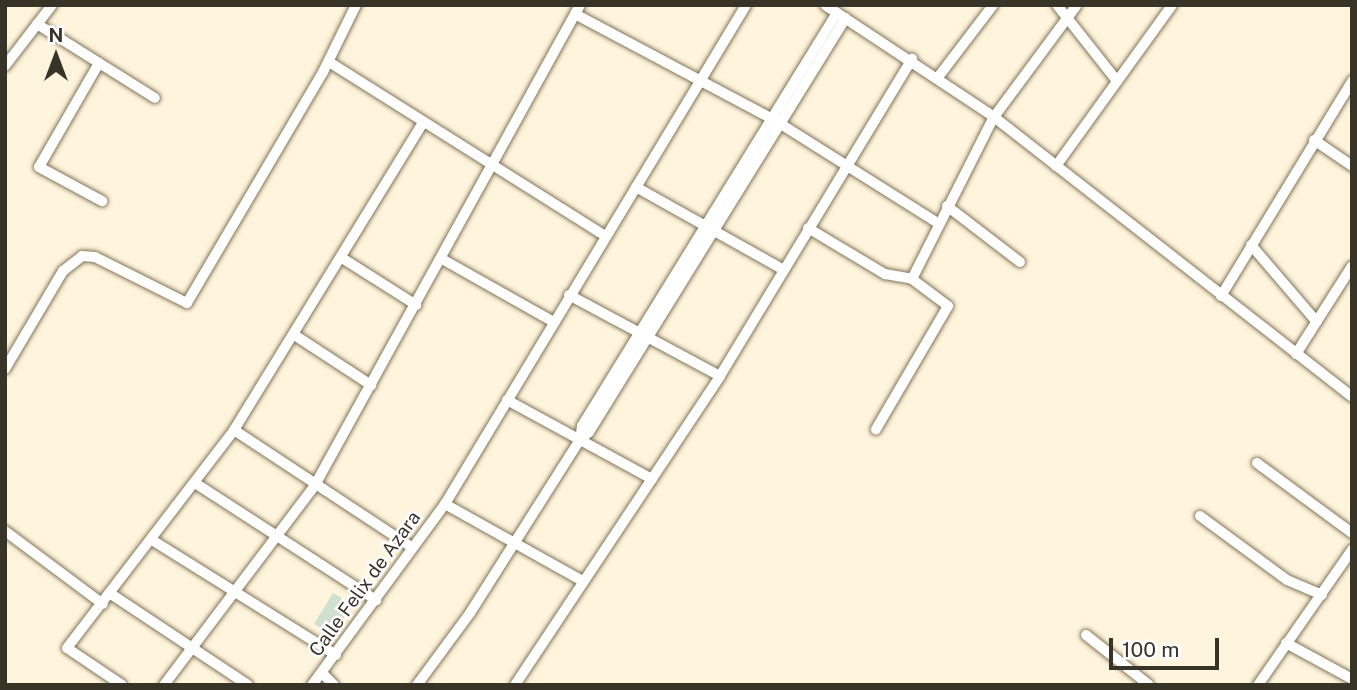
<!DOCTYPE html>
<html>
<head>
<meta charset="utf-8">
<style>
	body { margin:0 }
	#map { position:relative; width:1357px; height:690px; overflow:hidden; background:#fff5dc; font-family:"Public Sans",sans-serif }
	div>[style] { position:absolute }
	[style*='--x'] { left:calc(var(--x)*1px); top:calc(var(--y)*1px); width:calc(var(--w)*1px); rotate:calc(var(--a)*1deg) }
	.green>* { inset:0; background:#cfe0cf }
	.roads { filter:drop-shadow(0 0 2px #817559) drop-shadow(0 0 2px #817559) }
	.minor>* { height:10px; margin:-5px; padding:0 5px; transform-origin:5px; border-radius:5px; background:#fff }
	span { translate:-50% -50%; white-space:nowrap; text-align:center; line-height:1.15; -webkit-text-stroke:5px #fff; paint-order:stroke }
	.street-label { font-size:19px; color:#383327 }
	.frame { position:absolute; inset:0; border:7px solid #383327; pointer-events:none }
	.north { position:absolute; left:21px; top:21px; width:70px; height:70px; -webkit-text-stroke:5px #fff; paint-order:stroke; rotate:0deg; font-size:19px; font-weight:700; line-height:28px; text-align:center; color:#383327 }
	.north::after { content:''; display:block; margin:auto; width:24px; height:32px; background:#383327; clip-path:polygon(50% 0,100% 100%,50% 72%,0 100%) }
	.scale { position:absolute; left:1109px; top:638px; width:110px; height:32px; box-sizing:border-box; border:4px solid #383327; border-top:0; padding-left:9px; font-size:21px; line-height:24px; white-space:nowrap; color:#383327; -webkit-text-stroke:5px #fff; paint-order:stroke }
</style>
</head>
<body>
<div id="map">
	<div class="green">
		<div style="clip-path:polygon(333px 593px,352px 604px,333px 636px,314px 624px)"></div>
	</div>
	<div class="roads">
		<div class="minor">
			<div style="--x:825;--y:5;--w:203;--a:33.5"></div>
			<div style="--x:994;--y:117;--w:454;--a:38"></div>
			<div style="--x:1057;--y:5;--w:97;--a:51.7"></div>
			<div style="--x:837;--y:13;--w:485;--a:121.7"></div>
			<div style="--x:582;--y:426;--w:14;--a:98"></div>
			<div style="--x:580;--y:440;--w:12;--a:-42"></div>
			<div style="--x:589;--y:432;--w:487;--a:-58.2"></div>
			<div style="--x:575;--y:14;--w:222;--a:28"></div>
			<div style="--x:771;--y:118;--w:197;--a:32.2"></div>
			<div style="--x:37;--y:24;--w:139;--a:32.1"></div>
			<div style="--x:329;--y:62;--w:326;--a:32.2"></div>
			<div style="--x:99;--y:63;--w:120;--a:120"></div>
			<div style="--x:39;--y:167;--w:72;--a:28.4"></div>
			<div style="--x:5;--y:66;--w:77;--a:-52.4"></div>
			<div style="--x:939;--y:76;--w:89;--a:-52.7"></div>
			<div style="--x:1314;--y:140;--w:46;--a:34.4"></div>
			<div style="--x:1056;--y:166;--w:198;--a:-54.2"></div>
			<div style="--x:636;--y:187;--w:167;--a:29.3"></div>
			<div style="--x:947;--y:206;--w:92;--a:37.5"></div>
			<div style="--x:808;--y:228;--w:90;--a:30.9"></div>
			<div style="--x:885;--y:274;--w:27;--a:10"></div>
			<div style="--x:912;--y:279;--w:45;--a:36.9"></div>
			<div style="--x:948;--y:306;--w:143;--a:120.3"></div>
			<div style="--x:1251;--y:245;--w:101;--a:49.4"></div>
			<div style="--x:342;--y:258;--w:88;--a:32.4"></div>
			<div style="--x:442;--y:259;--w:129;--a:29.4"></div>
			<div style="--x:912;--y:279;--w:182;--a:-63.2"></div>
			<div style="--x:994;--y:117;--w:139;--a:-53.5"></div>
			<div style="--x:569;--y:295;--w:171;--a:28.2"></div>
			<div style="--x:1221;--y:296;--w:252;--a:-58.6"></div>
			<div style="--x:296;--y:336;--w:90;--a:33.2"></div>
			<div style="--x:1296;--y:354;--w:104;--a:-57.5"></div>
			<div style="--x:5;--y:369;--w:114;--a:-59.4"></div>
			<div style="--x:63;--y:271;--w:24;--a:-38"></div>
			<div style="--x:82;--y:256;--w:13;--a:4"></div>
			<div style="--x:95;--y:257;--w:103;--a:26.6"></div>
			<div style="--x:187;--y:303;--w:268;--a:-59.5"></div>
			<div style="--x:323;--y:72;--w:75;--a:-63.8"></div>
			<div style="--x:507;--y:400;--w:165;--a:28.6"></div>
			<div style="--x:234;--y:430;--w:214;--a:33.4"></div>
			<div style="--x:1257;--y:463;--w:118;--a:36.4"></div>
			<div style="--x:195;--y:483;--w:216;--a:32.9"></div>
			<div style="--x:445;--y:504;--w:158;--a:29.2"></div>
			<div style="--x:1200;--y:516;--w:108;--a:36.3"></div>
			<div style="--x:1287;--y:580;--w:38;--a:23"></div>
			<div style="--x:5;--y:531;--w:122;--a:36.7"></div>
			<div style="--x:152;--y:540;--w:217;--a:32"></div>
			<div style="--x:111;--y:594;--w:164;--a:33.6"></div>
			<div style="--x:1086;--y:635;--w:80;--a:38.4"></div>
			<div style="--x:1286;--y:643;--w:75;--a:28.6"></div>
			<div style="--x:322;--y:673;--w:17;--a:45"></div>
			<div style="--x:122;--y:685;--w:66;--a:-146.1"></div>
			<div style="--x:67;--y:648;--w:275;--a:-52.5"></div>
			<div style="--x:234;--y:430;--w:359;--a:-58.4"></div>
			<div style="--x:164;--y:685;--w:251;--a:-52.9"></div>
			<div style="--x:315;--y:485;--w:548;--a:-61.1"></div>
			<div style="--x:312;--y:685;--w:225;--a:-53.7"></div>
			<div style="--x:445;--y:504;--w:583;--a:-58.9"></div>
			<div style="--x:417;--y:685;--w:89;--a:-53.6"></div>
			<div style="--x:470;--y:613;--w:205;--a:-57.6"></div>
			<div style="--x:515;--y:685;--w:371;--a:-56.4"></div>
			<div style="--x:720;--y:376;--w:371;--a:-58.8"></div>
			<div style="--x:1258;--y:685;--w:165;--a:-55.2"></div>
		</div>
	</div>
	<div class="street-label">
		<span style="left:365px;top:584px;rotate:-54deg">Calle Felix de Azara</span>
	</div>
	<div class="frame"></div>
	<div class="north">N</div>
	<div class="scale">100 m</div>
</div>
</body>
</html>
